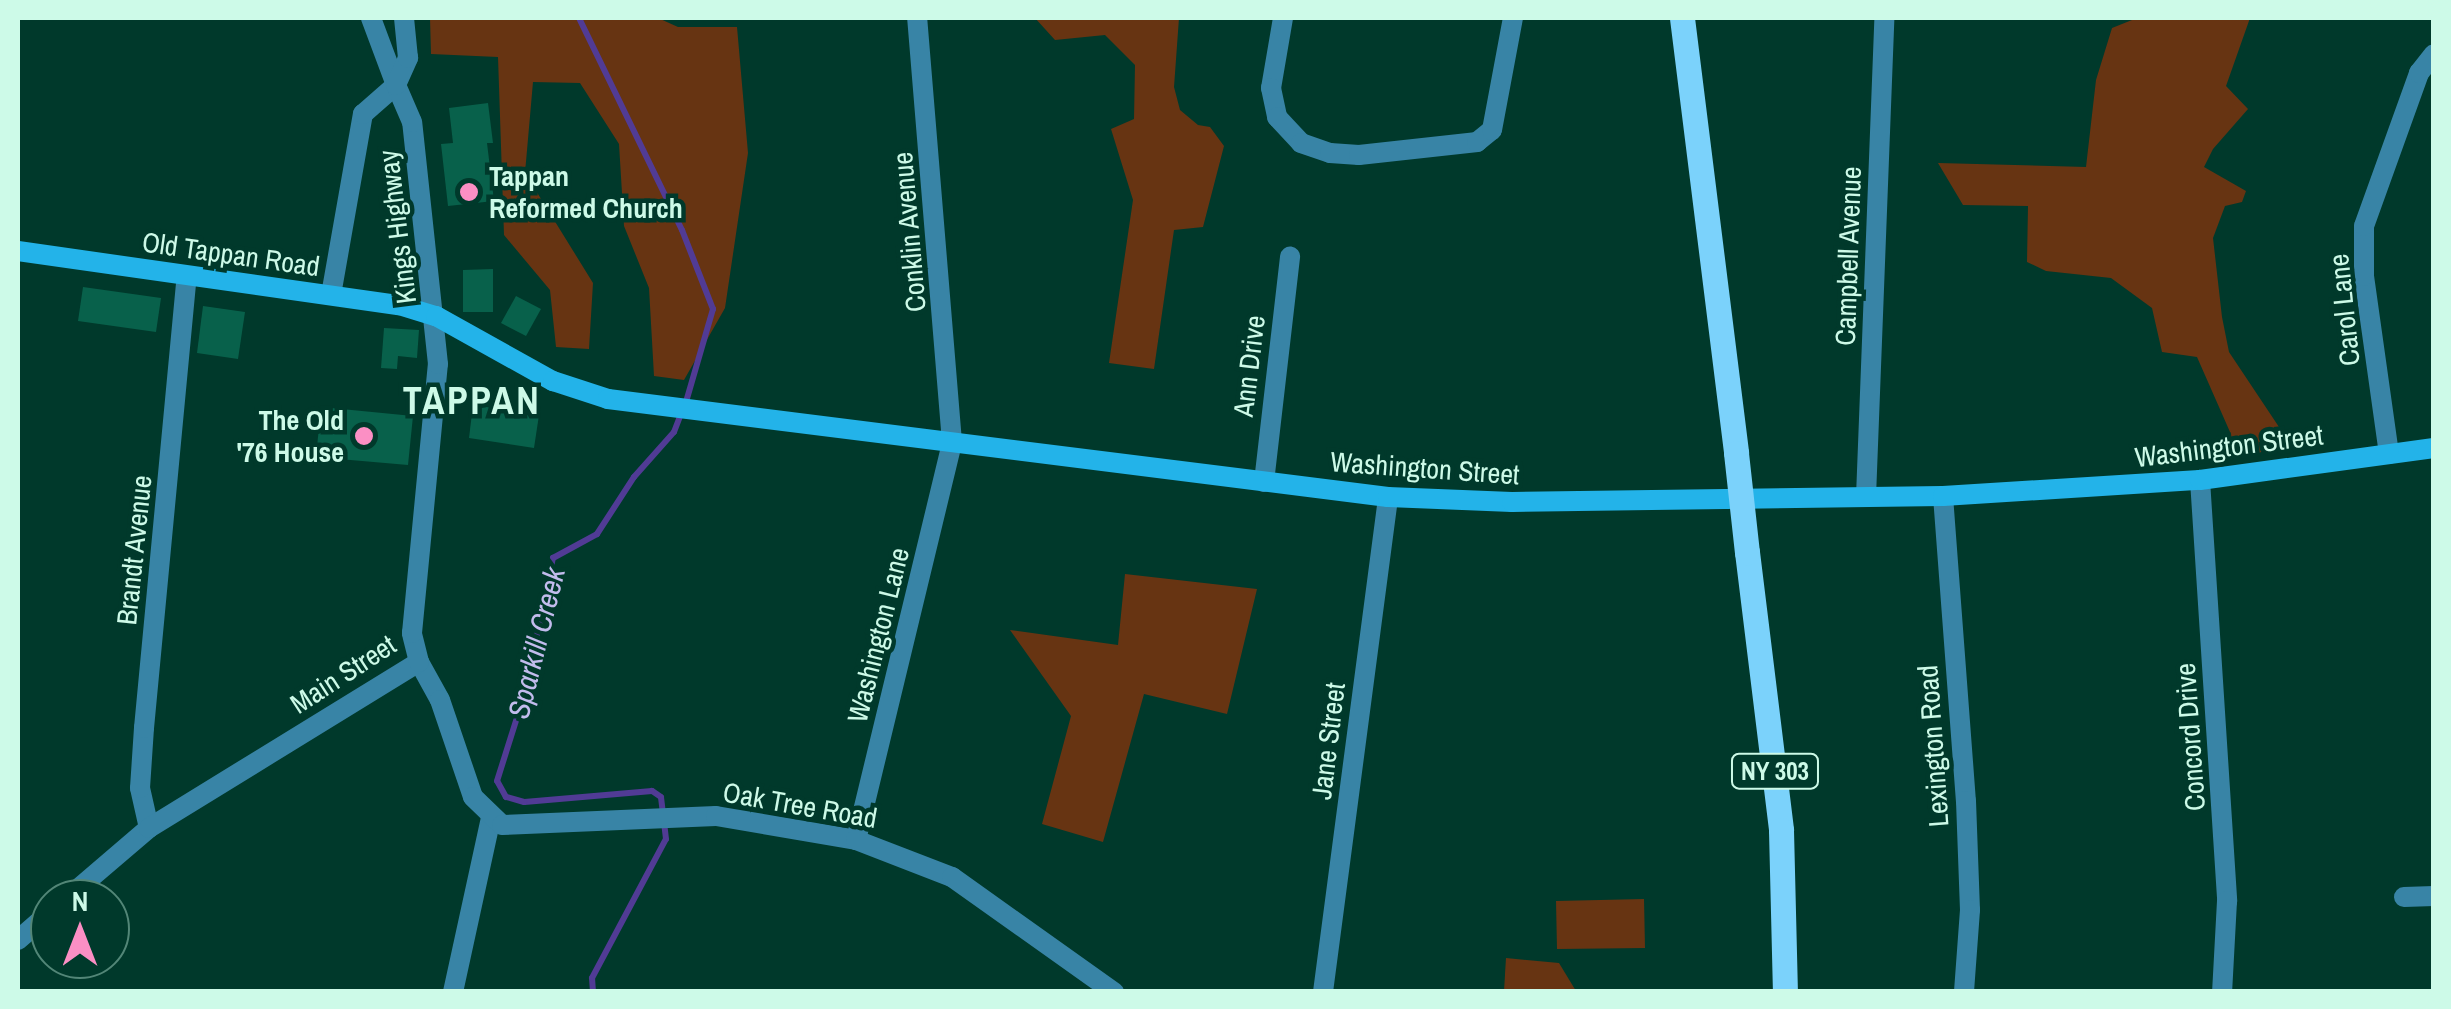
<!DOCTYPE html>
<html>
<head>
<meta charset="utf-8">
<style>
	body { margin:0 }
	#map { position:relative; width:2451px; height:1009px; overflow:hidden; background:#00392b; font-family:"Archivo Narrow",sans-serif }
	div>[style] { position:absolute }
	[style*='--x'] { left:calc(var(--x)*1px); top:calc(var(--y)*1px); width:calc(var(--w)*1px); rotate:calc(var(--a)*1deg) }
	.green>* { inset:0; background:#673412 }
	.stream>* { height:6px; margin:-3px; padding:0 3px; transform-origin:3px; border-radius:3px; background:#513b95 }
	.building>* { inset:0; background:#08614b }
	.minor>* { height:20px; margin:-10px; padding:0 10px; transform-origin:10px; border-radius:10px; background:#3884a6 }
	.tertiary>* { height:20px; margin:-10px; padding:0 10px; transform-origin:10px; border-radius:10px; background:#3884a6 }
	.secondary>* { height:20px; margin:-10px; padding:0 10px; transform-origin:10px; border-radius:10px; background:#23b3e9 }
	.primary>* { height:25px; margin:-12.5px; padding:0 12.5px; transform-origin:12.5px; border-radius:12.5px; background:#7bd2fb }
	.primary-bridge>* { height:25px; margin:-12.5px; padding:0 12.5px; transform-origin:12.5px; border-radius:12.5px; background:#7bd2fb }
	.dots>* { width:28px; height:28px; translate:-50% -50%; box-sizing:border-box; border:5px solid #00392b; border-radius:50% }
	span { translate:-50% -50%; white-space:nowrap; text-align:center; line-height:1.15; -webkit-text-stroke:9px #00392b; paint-order:stroke }
	.shield-label span { padding:2px 8px; background:#00392b; border:2px solid; border-radius:8px; -webkit-text-stroke-width:0 }
	.shield-label { font-size:25px; color:#cdfae8; font-weight:700 }
	.poi-label { font-size:28px; color:#cdfae8; font-weight:700 }
	.left { translate:0 -50%; text-align:left }
	.right { translate:-100% -50%; text-align:right }
	.street-label { font-size:28px; color:#cdfae8 }
	.water-label { font-size:30px; color:#c2bced; font-style:italic }
	.district-label { font-size:38px; color:#cdfae8; font-weight:700; letter-spacing:2.5px }
	.frame { position:absolute; inset:0; border:20px solid #cdfae8; pointer-events:none }
	.north { position:absolute; left:30px; top:879px; width:100px; height:100px; box-sizing:border-box; background:#00392b; border:2px solid #528677; border-radius:50%; rotate:0deg; font-size:28px; font-weight:700; line-height:40px; text-align:center; color:#cdfae8 }
	.north::after { content:''; display:block; margin:auto; width:35px; height:45px; background:#fb8fc4; clip-path:polygon(50% 0,100% 100%,50% 72%,0 100%) }
</style>
</head>
<body>
<div id="map">
	<div class="green">
		<div style="clip-path:polygon(430px 18px,658px 18px,678px 27px,737px 27px,748px 153px,725px 308px,684px 380px,654px 376px,649px 288px,624px 226px,619px 144px,580px 83px,533px 82px,525px 173px,593px 283px,589px 349px,556px 347px,550px 290px,504px 235px,498px 57px,431px 54px)"></div>
		<div style="clip-path:polygon(1035px 18px,1179px 18px,1174px 87px,1180px 110px,1198px 125px,1210px 127px,1224px 146px,1203px 227px,1174px 230px,1154px 369px,1109px 363px,1133px 200px,1111px 129px,1134px 119px,1135px 65px,1105px 35px,1055px 40px)"></div>
		<div style="clip-path:polygon(2137px 18px,2250px 18px,2226px 86px,2248px 109px,2213px 149px,2204px 167px,2246px 191px,2242px 202px,2225px 206px,2213px 238px,2222px 317px,2229px 352px,2287px 439px,2253px 456px,2221px 461px,2230px 432px,2197px 357px,2162px 352px,2152px 308px,2111px 278px,2046px 271px,2027px 262px,2028px 206px,1963px 205px,1938px 163px,2086px 167px,2096px 80px,2112px 28px)"></div>
		<div style="clip-path:polygon(1125px 574px,1257px 589px,1227px 714px,1144px 694px,1103px 842px,1042px 824px,1071px 716px,1010px 630px,1118px 645px)"></div>
		<div style="clip-path:polygon(1644px 899px,1645px 948px,1557px 949px,1556px 901px)"></div>
		<div style="clip-path:polygon(1506px 958px,1559px 963px,1576px 991px,1504px 991px)"></div>
	</div>
	<div class="stream">
		<div style="--x:579;--y:18;--w:236;--a:64.1"></div>
		<div style="--x:682;--y:230;--w:85;--a:68.6"></div>
		<div style="--x:713;--y:309;--w:97;--a:106.2"></div>
		<div style="--x:593;--y:992;--w:14;--a:-94"></div>
		<div style="--x:592;--y:978;--w:157;--a:-62"></div>
		<div style="--x:666;--y:839;--w:42;--a:-96.8"></div>
		<div style="--x:661;--y:797;--w:11;--a:-146"></div>
		<div style="--x:652;--y:791;--w:128;--a:175.1"></div>
		<div style="--x:524;--y:802;--w:19;--a:-164"></div>
		<div style="--x:506;--y:797;--w:18;--a:-119"></div>
		<div style="--x:497;--y:781;--w:96;--a:-72.5"></div>
		<div style="--x:526;--y:689;--w:134;--a:-78.4"></div>
		<div style="--x:553;--y:558;--w:50;--a:-28.6"></div>
		<div style="--x:597;--y:534;--w:68;--a:-57"></div>
		<div style="--x:634;--y:477;--w:60;--a:-48.4"></div>
		<div style="--x:674;--y:432;--w:19;--a:-69"></div>
	</div>
	<div class="building">
		<div style="clip-path:polygon(488px 103px,493px 143px,487px 143px,494px 201px,448px 206px,441px 144px,453px 143px,449px 108px)"></div>
		<div style="clip-path:polygon(493px 269px,493px 312px,463px 312px,463px 270px)"></div>
		<div style="clip-path:polygon(83px 287px,161px 298px,156px 332px,78px 321px)"></div>
		<div style="clip-path:polygon(516px 296px,541px 309px,526px 336px,501px 323px)"></div>
		<div style="clip-path:polygon(203px 306px,245px 312px,238px 359px,197px 353px)"></div>
		<div style="clip-path:polygon(384px 328px,419px 330px,417px 358px,398px 356px,397px 369px,381px 368px)"></div>
		<div style="clip-path:polygon(473px 405px,539px 415px,534px 448px,469px 438px)"></div>
		<div style="clip-path:polygon(321px 407px,413px 416px,408px 465px,316px 457px)"></div>
	</div>
	<div class="minor">
		<div style="--x:1283;--y:18;--w:71;--a:99.7"></div>
		<div style="--x:1271;--y:88;--w:30;--a:78"></div>
		<div style="--x:1277;--y:117;--w:35;--a:47"></div>
		<div style="--x:1301;--y:143;--w:31;--a:19"></div>
		<div style="--x:1330;--y:153;--w:29;--a:4"></div>
		<div style="--x:1359;--y:155;--w:119;--a:-6.3"></div>
		<div style="--x:1477;--y:142;--w:19;--a:-39"></div>
		<div style="--x:1492;--y:130;--w:114;--a:-79.4"></div>
		<div style="--x:331;--y:295;--w:184;--a:-80"></div>
		<div style="--x:363;--y:114;--w:44;--a:-41.3"></div>
		<div style="--x:396;--y:85;--w:72;--a:-110.5"></div>
		<div style="--x:2389;--y:454;--w:180;--a:-98"></div>
		<div style="--x:2364;--y:276;--w:50;--a:-90"></div>
		<div style="--x:2364;--y:226;--w:163;--a:-70.2"></div>
		<div style="--x:2419;--y:73;--w:24;--a:-52"></div>
		<div style="--x:2200;--y:480;--w:422;--a:86.3"></div>
		<div style="--x:2227;--y:901;--w:91;--a:93.1"></div>
		<div style="--x:1264;--y:482;--w:227;--a:-83.4"></div>
		<div style="--x:1943;--y:496;--w:306;--a:85.7"></div>
		<div style="--x:1966;--y:801;--w:109;--a:87.9"></div>
		<div style="--x:1970;--y:910;--w:82;--a:94.2"></div>
		<div style="--x:1866;--y:497;--w:479;--a:-87.8"></div>
		<div style="--x:149;--y:828;--w:41;--a:-102.7"></div>
		<div style="--x:140;--y:788;--w:60;--a:-86.2"></div>
		<div style="--x:144;--y:728;--w:453;--a:-84.6"></div>
		<div style="--x:856;--y:840;--w:409;--a:-76.4"></div>
		<div style="--x:952;--y:442;--w:425;--a:-94.7"></div>
		<div style="--x:2404;--y:897;--w:30;--a:-2"></div>
		<div style="--x:453;--y:992;--w:178;--a:-77.7"></div>
		<div style="--x:1323;--y:992;--w:499;--a:-82.5"></div>
	</div>
	<div class="tertiary">
		<div style="--x:419;--y:662;--w:43;--a:61.1"></div>
		<div style="--x:440;--y:700;--w:102;--a:71.2"></div>
		<div style="--x:473;--y:797;--w:40;--a:44"></div>
		<div style="--x:502;--y:825;--w:214;--a:-2.4"></div>
		<div style="--x:716;--y:816;--w:142;--a:9.7"></div>
		<div style="--x:856;--y:840;--w:103;--a:21.1"></div>
		<div style="--x:952;--y:877;--w:199;--a:35.4"></div>
		<div style="--x:66;--y:899;--w:109;--a:-40.5"></div>
		<div style="--x:149;--y:828;--w:317;--a:-31.6"></div>
		<div style="--x:419;--y:662;--w:30;--a:-104"></div>
		<div style="--x:412;--y:633;--w:270;--a:-84.5"></div>
		<div style="--x:438;--y:364;--w:243;--a:-96.1"></div>
		<div style="--x:412;--y:122;--w:40;--a:-113.4"></div>
		<div style="--x:396;--y:85;--w:30;--a:-66"></div>
		<div style="--x:408;--y:58;--w:40;--a:-95.7"></div>
		<div style="--x:18;--y:940;--w:43;--a:-41.2"></div>
	</div>
	<div class="secondary">
		<div style="--x:18;--y:251;--w:385;--a:8.1"></div>
		<div style="--x:399;--y:305;--w:39;--a:17"></div>
		<div style="--x:436;--y:316;--w:134;--a:29.1"></div>
		<div style="--x:553;--y:381;--w:58;--a:18.1"></div>
		<div style="--x:608;--y:399;--w:786;--a:7.16"></div>
		<div style="--x:1388;--y:497;--w:124;--a:2.3"></div>
		<div style="--x:1512;--y:502;--w:431;--a:-0.8"></div>
		<div style="--x:1943;--y:496;--w:257;--a:-3.6"></div>
		<div style="--x:2200;--y:480;--w:236;--a:-7.8"></div>
	</div>
	<div class="primary">
		<div style="--x:1682;--y:18;--w:438;--a:82.9"></div>
		<div style="--x:1747;--y:552;--w:280;--a:83"></div>
		<div style="--x:1781;--y:830;--w:162;--a:88.6"></div>
	</div>
	<div class="primary-bridge">
		<div style="--x:1736;--y:453;--w:100;--a:83.7"></div>
	</div>
	<div class="dots">
		<div style="left:469px;top:192px;background:#fb8fc4"></div>
		<div style="left:364px;top:436px;background:#fb8fc4"></div>
	</div>
	<div class="shield-label">
		<span style="left:1775px;top:771px">NY 303</span>
	</div>
	<div class="poi-label">
		<span class="left" style="left:489px;top:192px">Tappan<br>Reformed Church</span>
		<span class="right" style="left:344px;top:436px">The Old<br>'76 House</span>
	</div>
	<div class="street-label">
		<span style="left:397px;top:227px;rotate:-97deg">Kings Highway</span>
		<span style="left:909px;top:232px;rotate:-95deg">Conklin Avenue</span>
		<span style="left:231px;top:254px;rotate:8deg">Old Tappan Road</span>
		<span style="left:1848px;top:256px;rotate:-88deg">Campbell Avenue</span>
		<span style="left:2344px;top:310px;rotate:-96deg">Carol Lane</span>
		<span style="left:1249px;top:366px;rotate:-83deg">Ann Drive</span>
		<span style="left:2229px;top:446px;rotate:-7deg">Washington Street</span>
		<span style="left:1425px;top:468px;rotate:4deg">Washington Street</span>
		<span style="left:134px;top:550px;rotate:-84deg">Brandt Avenue</span>
		<span style="left:878px;top:635px;rotate:-76deg">Washington Lane</span>
		<span style="left:343px;top:674px;rotate:-33deg">Main Street</span>
		<span style="left:2190px;top:737px;rotate:-94deg">Concord Drive</span>
		<span style="left:1328px;top:741px;rotate:-83deg">Jane Street</span>
		<span style="left:1933px;top:746px;rotate:-94deg">Lexington Road</span>
		<span style="left:800px;top:805px;rotate:10deg">Oak Tree Road</span>
	</div>
	<div class="water-label">
		<span style="left:536px;top:643px;rotate:-76deg">Sparkill Creek</span>
	</div>
	<div class="district-label">
		<span style="left:472px;top:401px">TAPPAN</span>
	</div>
	<div class="frame"></div>
	<div class="north">N</div>
</div>
</body>
</html>
